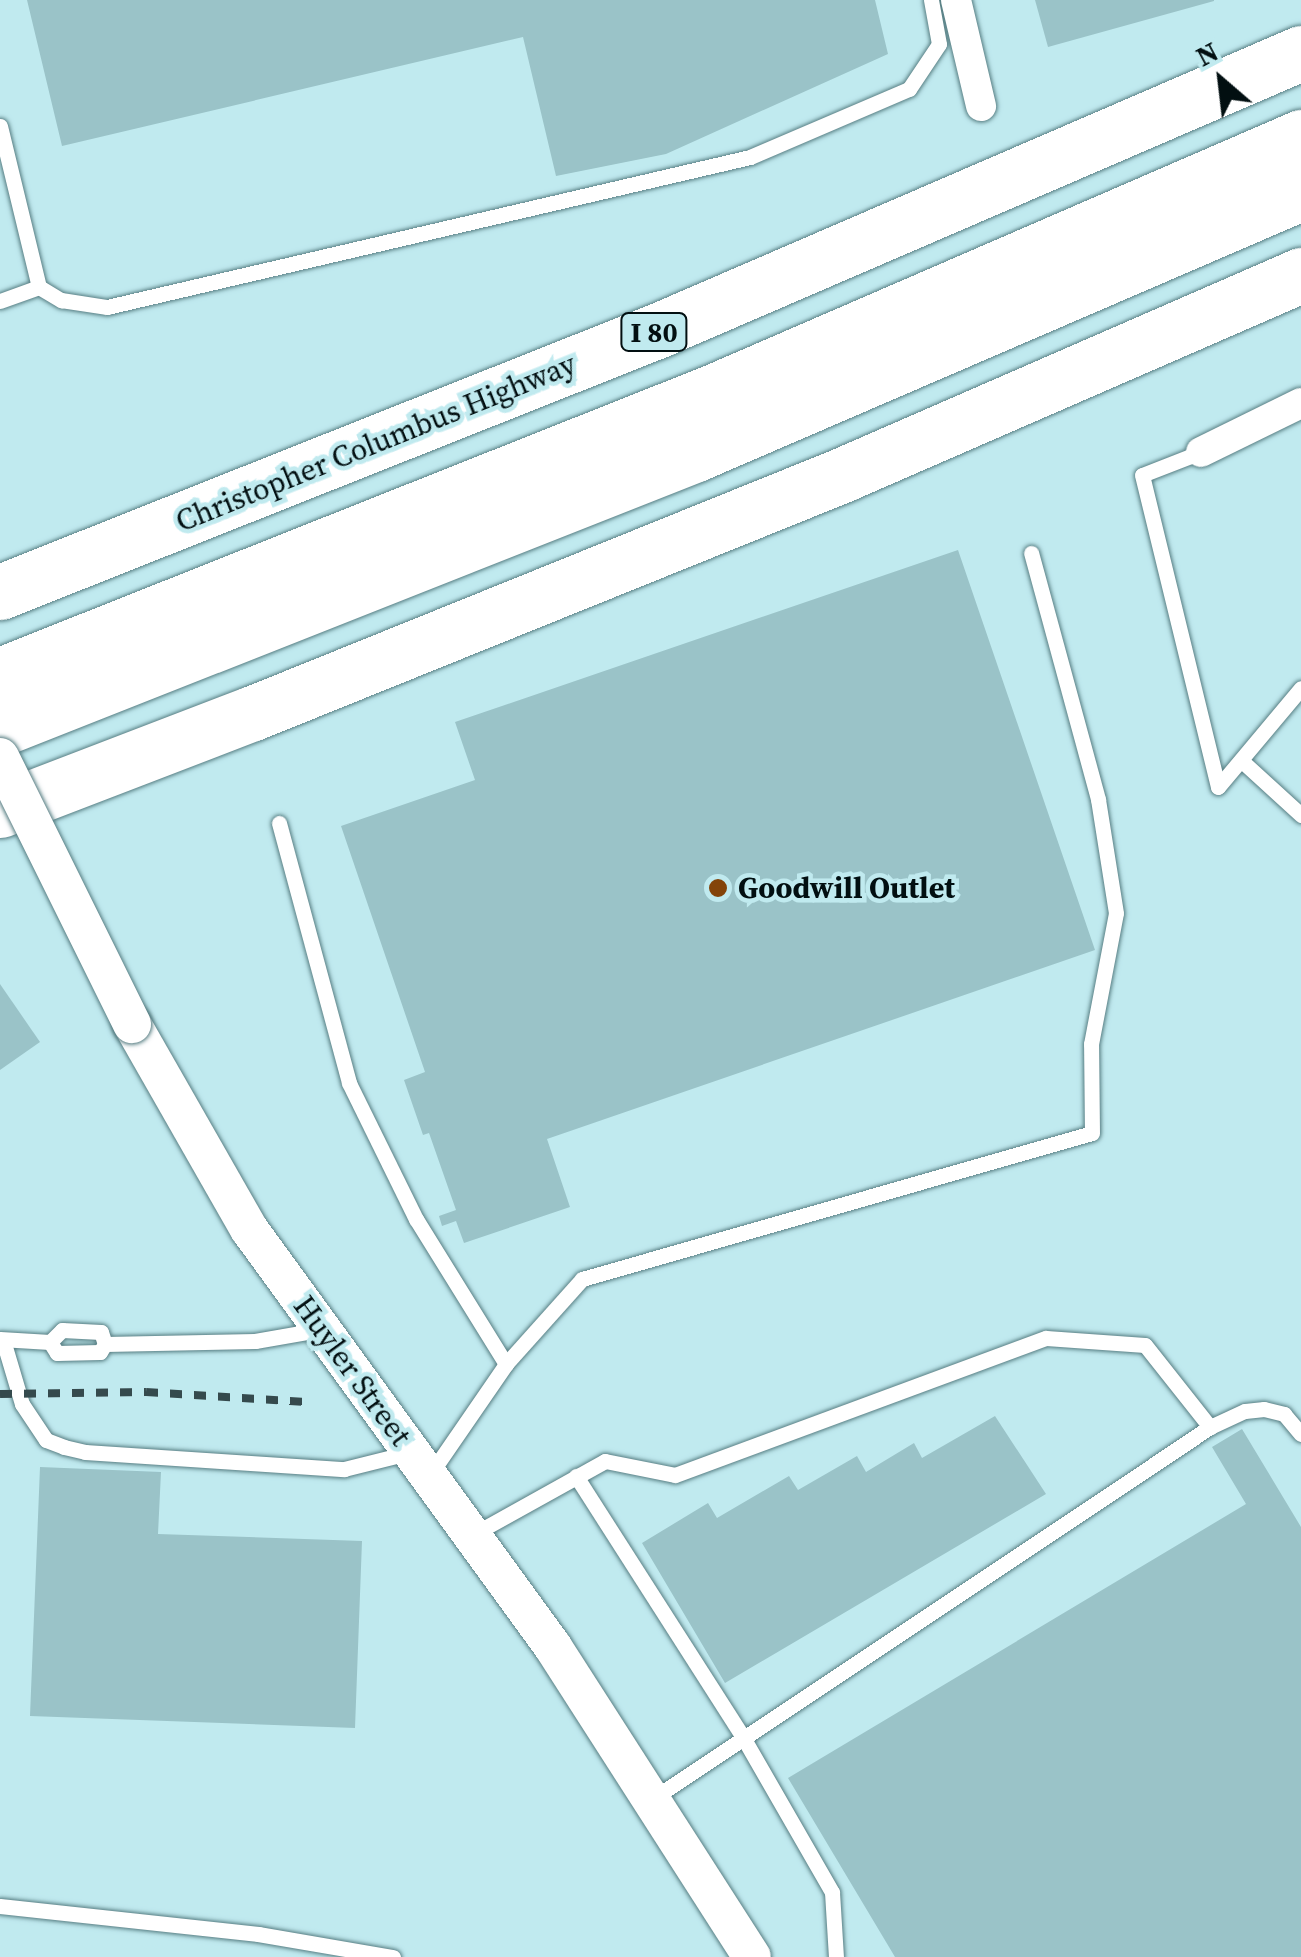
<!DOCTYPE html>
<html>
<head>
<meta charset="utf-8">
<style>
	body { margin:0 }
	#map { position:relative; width:1301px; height:1957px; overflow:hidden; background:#c0eaef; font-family:"Source Serif 4",serif }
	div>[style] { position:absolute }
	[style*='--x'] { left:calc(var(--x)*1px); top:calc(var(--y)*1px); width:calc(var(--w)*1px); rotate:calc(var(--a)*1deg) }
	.building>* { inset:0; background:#9ac3c8 }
	.roads { filter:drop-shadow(0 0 2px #577e83) drop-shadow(0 0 2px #577e83) }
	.service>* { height:15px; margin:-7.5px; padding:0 7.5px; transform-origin:7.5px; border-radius:7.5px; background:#fff }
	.minor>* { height:30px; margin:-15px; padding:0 15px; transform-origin:15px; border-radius:15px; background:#fff }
	.tertiary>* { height:38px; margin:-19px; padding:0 19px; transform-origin:19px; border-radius:19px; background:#fff }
	.motorway>* { height:55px; margin:-27.5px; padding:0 27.5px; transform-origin:27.5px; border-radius:27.5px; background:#fff }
	.rail>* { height:8px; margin-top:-4px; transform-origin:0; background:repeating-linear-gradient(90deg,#354a4d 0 12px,transparent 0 24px) }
	.bridges { filter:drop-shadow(0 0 2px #577e83) drop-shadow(0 0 2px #577e83) }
	.tertiary-bridge>* { height:38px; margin:-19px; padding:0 19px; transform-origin:19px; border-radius:19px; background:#fff }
	.dots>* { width:28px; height:28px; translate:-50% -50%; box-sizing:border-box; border:5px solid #c0eaef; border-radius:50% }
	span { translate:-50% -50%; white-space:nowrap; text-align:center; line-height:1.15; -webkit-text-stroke:9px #c0eaef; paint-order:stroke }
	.shield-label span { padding:2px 8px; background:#c0eaef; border:2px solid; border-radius:8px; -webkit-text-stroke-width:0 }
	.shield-label { font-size:28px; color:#020f11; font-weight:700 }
	.street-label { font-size:30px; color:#020f11 }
	.poi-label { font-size:30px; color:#020f11; font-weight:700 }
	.left { translate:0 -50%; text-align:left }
	.north { position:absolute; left:1171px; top:30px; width:100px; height:100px; -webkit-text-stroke:8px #c0eaef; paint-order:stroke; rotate:332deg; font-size:28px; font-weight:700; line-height:40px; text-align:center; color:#020f11 }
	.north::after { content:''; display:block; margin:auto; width:35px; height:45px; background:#020f11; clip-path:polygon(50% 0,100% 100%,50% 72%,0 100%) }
</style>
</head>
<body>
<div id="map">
	<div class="building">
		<div style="clip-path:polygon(27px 0,875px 0,888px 54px,666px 154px,556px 176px,523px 37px,62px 146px)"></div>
		<div style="clip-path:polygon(1035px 0,1214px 0,1214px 1px,1048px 47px)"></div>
		<div style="clip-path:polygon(958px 550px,1095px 950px,547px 1139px,570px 1207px,464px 1243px,456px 1221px,442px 1226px,439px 1216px,456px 1210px,429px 1133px,423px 1135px,404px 1080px,425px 1072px,341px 826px,475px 780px,455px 722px)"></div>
		<div style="clip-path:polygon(0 984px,40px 1042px,0 1070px)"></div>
		<div style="clip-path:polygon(995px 1416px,1046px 1494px,725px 1683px,642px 1543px,708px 1503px,717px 1518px,789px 1476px,798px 1490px,857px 1456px,866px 1472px,914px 1443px,922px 1458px)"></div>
		<div style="clip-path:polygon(1242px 1429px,1301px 1527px,1301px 1957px,895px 1957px,788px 1778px,1246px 1504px,1212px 1447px)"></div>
		<div style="clip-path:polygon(40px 1467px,161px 1472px,158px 1534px,362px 1541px,355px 1728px,30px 1716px)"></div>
	</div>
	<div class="roads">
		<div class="service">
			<div style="--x:0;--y:126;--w:166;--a:76.4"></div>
			<div style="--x:39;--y:287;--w:26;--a:31"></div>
			<div style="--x:61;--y:300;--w:47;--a:8.7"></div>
			<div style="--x:107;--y:307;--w:660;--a:-13.13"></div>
			<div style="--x:750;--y:157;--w:173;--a:-23.2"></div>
			<div style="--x:909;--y:89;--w:54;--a:-56.3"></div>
			<div style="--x:939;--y:44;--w:45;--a:-100.3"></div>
			<div style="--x:0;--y:301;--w:41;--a:-19.7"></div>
			<div style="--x:1201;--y:452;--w:63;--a:158.7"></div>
			<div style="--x:1142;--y:475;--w:321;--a:76.3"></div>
			<div style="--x:1218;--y:787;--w:129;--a:-50"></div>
			<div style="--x:1243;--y:762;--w:79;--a:42.4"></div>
			<div style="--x:279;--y:823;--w:269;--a:74.9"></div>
			<div style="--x:349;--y:1083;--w:152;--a:63.8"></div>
			<div style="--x:416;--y:1219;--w:171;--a:58.2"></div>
			<div style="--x:0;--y:1339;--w:50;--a:3.4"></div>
			<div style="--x:50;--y:1342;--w:17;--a:-45"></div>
			<div style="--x:62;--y:1330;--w:39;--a:3"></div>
			<div style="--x:101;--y:1332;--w:13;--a:72"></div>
			<div style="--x:3;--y:1340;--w:67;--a:73.5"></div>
			<div style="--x:22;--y:1404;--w:43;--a:56.3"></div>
			<div style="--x:46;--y:1440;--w:19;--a:21"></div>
			<div style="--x:64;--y:1447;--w:22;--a:13"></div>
			<div style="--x:85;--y:1452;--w:260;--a:3.8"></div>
			<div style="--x:344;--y:1469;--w:66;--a:-14"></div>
			<div style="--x:50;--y:1342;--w:13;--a:58"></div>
			<div style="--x:57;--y:1353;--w:43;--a:-1.3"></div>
			<div style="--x:100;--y:1352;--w:9;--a:-58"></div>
			<div style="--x:105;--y:1344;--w:150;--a:-1.1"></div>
			<div style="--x:255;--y:1341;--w:64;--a:-9.9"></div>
			<div style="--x:1210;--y:1427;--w:38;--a:-25"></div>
			<div style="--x:1245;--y:1411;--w:19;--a:-6"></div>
			<div style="--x:1264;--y:1409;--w:21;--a:14"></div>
			<div style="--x:1284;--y:1414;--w:26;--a:50"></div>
			<div style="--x:429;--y:1476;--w:136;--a:-55.5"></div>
			<div style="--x:506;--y:1364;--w:114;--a:-48.2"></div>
			<div style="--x:582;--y:1279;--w:530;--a:-15.98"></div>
			<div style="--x:1092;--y:1133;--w:89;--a:-90.6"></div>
			<div style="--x:1091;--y:1044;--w:133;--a:-79.2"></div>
			<div style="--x:1116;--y:913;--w:115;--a:-99"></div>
			<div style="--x:1098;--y:799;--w:255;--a:-105.2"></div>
			<div style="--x:576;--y:1476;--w:312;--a:57.4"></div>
			<div style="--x:744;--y:1739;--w:177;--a:60.1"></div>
			<div style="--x:832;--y:1892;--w:65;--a:86.5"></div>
			<div style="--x:472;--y:1535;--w:152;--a:-29.1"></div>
			<div style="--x:605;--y:1461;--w:71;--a:11.3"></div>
			<div style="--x:675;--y:1475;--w:395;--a:-20.3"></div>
			<div style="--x:1046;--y:1338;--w:99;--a:4"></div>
			<div style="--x:1145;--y:1345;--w:105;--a:51.6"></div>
			<div style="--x:1210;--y:1427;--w:672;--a:146.29"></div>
			<div style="--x:0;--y:1906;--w:260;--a:6.2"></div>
			<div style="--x:258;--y:1934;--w:137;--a:9.7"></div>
		</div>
		<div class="minor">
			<div style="--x:956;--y:0;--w:109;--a:76.7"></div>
			<div style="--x:1201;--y:452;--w:111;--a:-26.1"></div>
		</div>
		<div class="tertiary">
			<div style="--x:132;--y:1024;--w:236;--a:60.3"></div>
			<div style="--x:249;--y:1229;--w:517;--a:53.97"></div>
			<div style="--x:553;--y:1647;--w:368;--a:57.3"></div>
		</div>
		<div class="motorway">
			<div style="--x:0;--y:592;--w:709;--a:-21.68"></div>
			<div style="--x:659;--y:330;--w:699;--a:-23.34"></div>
			<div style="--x:0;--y:675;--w:766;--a:-21.68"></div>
			<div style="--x:712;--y:392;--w:642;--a:-23.41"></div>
			<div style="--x:0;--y:729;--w:748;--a:-21.56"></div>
			<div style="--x:696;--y:454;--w:659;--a:-23.34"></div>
			<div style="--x:0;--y:810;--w:271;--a:-21"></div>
			<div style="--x:253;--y:713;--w:635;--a:-22"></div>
			<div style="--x:842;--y:475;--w:501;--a:-23.54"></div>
		</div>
	</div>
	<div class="rail">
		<div style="--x:0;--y:1394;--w:146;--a:-0.8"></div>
		<div style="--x:146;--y:1392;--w:160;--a:3.6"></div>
	</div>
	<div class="bridges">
		<div class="tertiary-bridge">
			<div style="--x:0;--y:757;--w:298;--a:63.7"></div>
		</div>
	</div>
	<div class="dots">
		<div style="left:718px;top:888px;background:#83440a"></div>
	</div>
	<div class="shield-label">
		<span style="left:654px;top:332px">I 80</span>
	</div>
	<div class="street-label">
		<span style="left:376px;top:443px;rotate:-22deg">Christopher Columbus Highway</span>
		<span style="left:352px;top:1371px;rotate:54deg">Huyler Street</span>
	</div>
	<div class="poi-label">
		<span class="left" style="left:738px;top:888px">Goodwill Outlet</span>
	</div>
	<div class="north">N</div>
</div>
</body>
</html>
